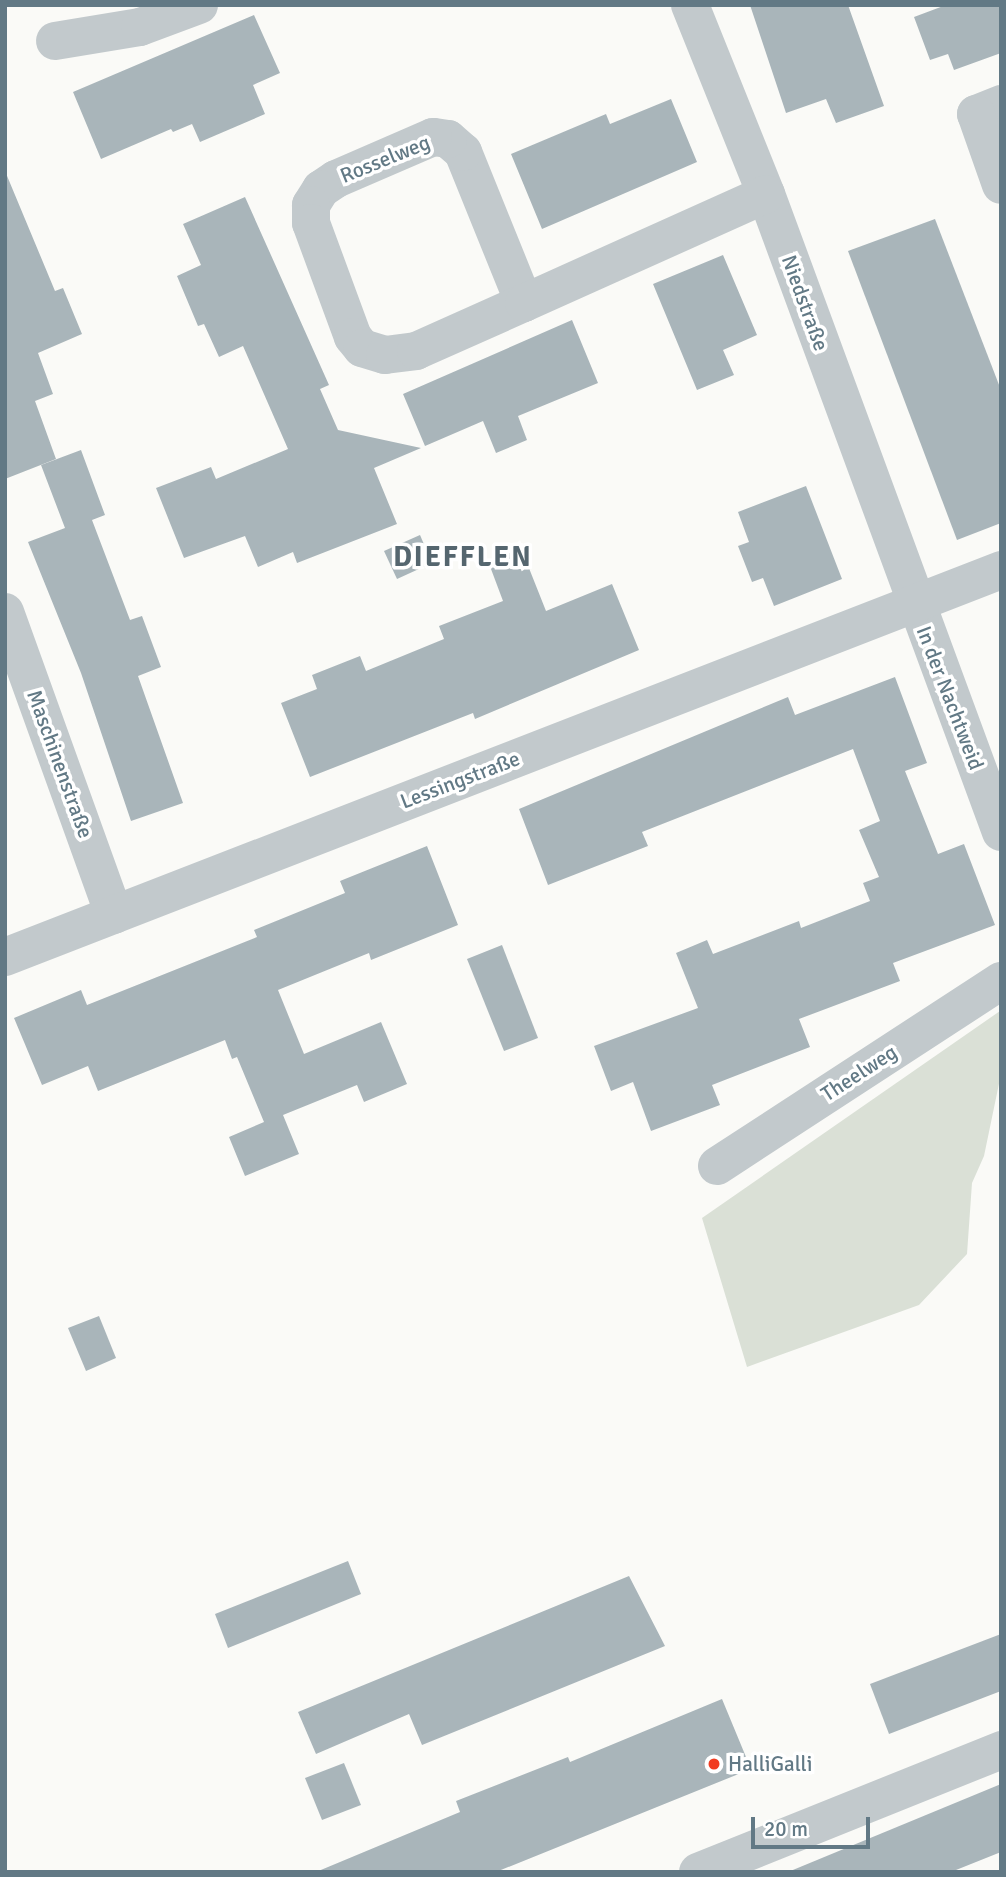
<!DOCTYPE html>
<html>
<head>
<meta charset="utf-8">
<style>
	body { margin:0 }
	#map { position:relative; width:1006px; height:1877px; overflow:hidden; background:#fafaf7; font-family:Signika,sans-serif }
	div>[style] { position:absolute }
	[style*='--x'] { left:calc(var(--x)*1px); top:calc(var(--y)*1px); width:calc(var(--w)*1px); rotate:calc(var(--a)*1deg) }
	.green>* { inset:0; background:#dae0d6 }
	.building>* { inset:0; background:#a9b5ba }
	.minor>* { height:38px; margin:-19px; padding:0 19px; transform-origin:19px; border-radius:19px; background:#c2c9cc }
	.dots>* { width:19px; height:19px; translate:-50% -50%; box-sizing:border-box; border:4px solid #fff; border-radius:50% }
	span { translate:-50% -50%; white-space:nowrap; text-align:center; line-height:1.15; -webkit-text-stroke:7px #fff; paint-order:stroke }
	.street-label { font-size:21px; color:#627985 }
	.poi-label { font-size:21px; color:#627985 }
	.left { translate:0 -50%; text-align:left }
	.district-label { font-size:28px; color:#55666f; font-weight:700; letter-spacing:2px }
	.frame { position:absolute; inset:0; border:7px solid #627985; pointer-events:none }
	.scale { position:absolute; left:751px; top:1817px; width:119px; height:32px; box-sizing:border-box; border:4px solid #627985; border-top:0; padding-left:9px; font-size:21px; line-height:24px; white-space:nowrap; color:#627985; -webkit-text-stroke:5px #fff; paint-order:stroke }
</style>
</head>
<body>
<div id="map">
	<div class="green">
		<div style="clip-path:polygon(1000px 1011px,1001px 1074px,984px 1156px,972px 1183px,967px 1254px,919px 1305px,747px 1367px,702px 1218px)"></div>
	</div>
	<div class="building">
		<div style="clip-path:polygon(750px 5px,848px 5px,884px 106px,836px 123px,826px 99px,786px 113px)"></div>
		<div style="clip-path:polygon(946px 5px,1001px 5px,1001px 53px,954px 70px,948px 54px,930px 60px,914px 17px)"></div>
		<div style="clip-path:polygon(254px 15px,280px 73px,253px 85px,265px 114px,200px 142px,192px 124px,173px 132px,171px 129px,101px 159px,73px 92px)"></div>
		<div style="clip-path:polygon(671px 99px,697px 162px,542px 229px,511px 154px,606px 114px,610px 124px)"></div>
		<div style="clip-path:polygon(5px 171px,55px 291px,63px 288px,82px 334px,38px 353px,53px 394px,35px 401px,56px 459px,5px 479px)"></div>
		<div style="clip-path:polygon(245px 197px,329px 385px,320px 389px,338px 430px,421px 448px,374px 468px,397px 524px,297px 563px,293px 552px,258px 567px,245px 536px,184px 558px,156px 488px,211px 467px,216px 479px,288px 449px,243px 346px,219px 357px,204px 324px,198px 326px,177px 276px,201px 265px,183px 224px)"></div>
		<div style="clip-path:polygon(935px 219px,1001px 390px,1001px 523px,957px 540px,848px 251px)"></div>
		<div style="clip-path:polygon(723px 255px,757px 335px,723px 350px,734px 375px,697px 390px,653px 284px)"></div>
		<div style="clip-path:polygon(572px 320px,598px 383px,518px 416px,527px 440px,496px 453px,483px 421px,425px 446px,403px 394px)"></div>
		<div style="clip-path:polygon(81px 450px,105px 515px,92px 520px,130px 620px,142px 616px,161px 667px,138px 676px,183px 803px,131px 821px,81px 673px,28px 542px,65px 528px,41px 465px)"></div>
		<div style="clip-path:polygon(806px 486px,842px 579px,774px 606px,763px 578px,752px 582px,738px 546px,749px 542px,738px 512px)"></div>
		<div style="clip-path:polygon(420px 535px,432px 563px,397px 579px,384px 551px)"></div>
		<div style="clip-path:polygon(521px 548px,546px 611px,612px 584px,639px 650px,475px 719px,473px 713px,310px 777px,281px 703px,317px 689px,312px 675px,360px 656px,366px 671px,444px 639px,439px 626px,503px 601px,488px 561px)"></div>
		<div style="clip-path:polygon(895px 677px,927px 763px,905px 771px,938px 854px,964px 844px,995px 925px,893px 963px,900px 981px,799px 1019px,810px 1047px,712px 1085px,720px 1105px,651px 1131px,633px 1082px,611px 1091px,594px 1046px,698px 1008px,676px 953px,707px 940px,713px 954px,799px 921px,801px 928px,870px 901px,863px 883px,879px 877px,859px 830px,880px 821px,853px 749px,642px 832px,648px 846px,548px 885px,519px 809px,788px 697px,795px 715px)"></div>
		<div style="clip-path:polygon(427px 846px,458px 925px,371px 960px,369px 953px,278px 990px,304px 1054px,381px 1022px,407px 1084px,364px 1102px,357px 1085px,283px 1115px,299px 1154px,245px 1176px,229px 1137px,264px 1122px,237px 1057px,232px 1059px,225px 1040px,98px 1091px,88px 1066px,42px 1085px,14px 1018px,81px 990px,87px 1005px,257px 937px,254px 930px,345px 893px,340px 881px)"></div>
		<div style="clip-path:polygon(502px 945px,538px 1038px,504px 1051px,467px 959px)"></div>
		<div style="clip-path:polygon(99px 1316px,116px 1358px,86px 1371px,68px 1328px)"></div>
		<div style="clip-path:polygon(348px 1561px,361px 1594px,228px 1648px,215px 1614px)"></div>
		<div style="clip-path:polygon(629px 1576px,665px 1646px,422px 1745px,409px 1714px,316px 1754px,298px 1712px)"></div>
		<div style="clip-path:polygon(1001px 1634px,1001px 1691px,889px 1734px,870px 1684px)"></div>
		<div style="clip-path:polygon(722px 1699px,751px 1769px,496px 1872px,316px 1872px,460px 1812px,456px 1801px,568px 1757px,570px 1762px)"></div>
		<div style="clip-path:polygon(344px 1763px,361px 1805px,322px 1820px,305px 1778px)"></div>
		<div style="clip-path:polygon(1001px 1784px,1001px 1852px,951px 1872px,788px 1872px)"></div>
	</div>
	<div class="minor">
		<div style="--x:690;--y:5;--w:204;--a:68.1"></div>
		<div style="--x:766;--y:194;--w:680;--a:69.78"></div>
		<div style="--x:55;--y:41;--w:86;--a:-9.4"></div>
		<div style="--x:140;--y:27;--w:63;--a:-20.4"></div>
		<div style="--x:1001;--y:104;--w:27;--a:158"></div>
		<div style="--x:976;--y:114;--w:75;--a:70.6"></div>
		<div style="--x:524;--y:303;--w:163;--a:-112"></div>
		<div style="--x:463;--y:152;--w:20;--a:-139"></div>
		<div style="--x:448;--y:139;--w:15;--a:-172"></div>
		<div style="--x:433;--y:137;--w:106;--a:156.6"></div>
		<div style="--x:336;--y:179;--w:18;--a:146"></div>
		<div style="--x:321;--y:189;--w:19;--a:122"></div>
		<div style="--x:311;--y:205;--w:18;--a:90"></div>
		<div style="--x:311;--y:223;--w:121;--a:69.8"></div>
		<div style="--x:353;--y:337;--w:14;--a:51"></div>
		<div style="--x:362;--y:348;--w:24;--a:17"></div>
		<div style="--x:385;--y:355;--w:31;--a:-7"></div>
		<div style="--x:416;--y:351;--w:118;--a:-24"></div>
		<div style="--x:524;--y:303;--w:265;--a:-24.2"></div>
		<div style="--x:5;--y:612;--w:322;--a:70.2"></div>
		<div style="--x:5;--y:957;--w:1069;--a:-21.23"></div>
		<div style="--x:717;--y:1166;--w:339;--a:-33.1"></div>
		<div style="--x:698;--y:1872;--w:327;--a:-21.9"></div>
	</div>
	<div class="dots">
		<div style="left:714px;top:1764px;background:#f13b20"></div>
	</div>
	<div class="street-label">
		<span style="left:385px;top:159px;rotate:-22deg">Rosselweg</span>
		<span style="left:805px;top:303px;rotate:70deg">Niedstraße</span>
		<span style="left:950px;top:698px;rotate:69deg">In der Nachtweid</span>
		<span style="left:60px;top:764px;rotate:70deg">Maschinenstraße</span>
		<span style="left:460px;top:780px;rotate:-21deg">Lessingstraße</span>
		<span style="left:859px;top:1073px;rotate:-33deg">Theelweg</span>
	</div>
	<div class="poi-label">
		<span class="left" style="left:728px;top:1764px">HalliGalli</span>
	</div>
	<div class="district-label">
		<span style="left:463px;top:557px">DIEFFLEN</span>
	</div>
	<div class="frame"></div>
	<div class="scale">20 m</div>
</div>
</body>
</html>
